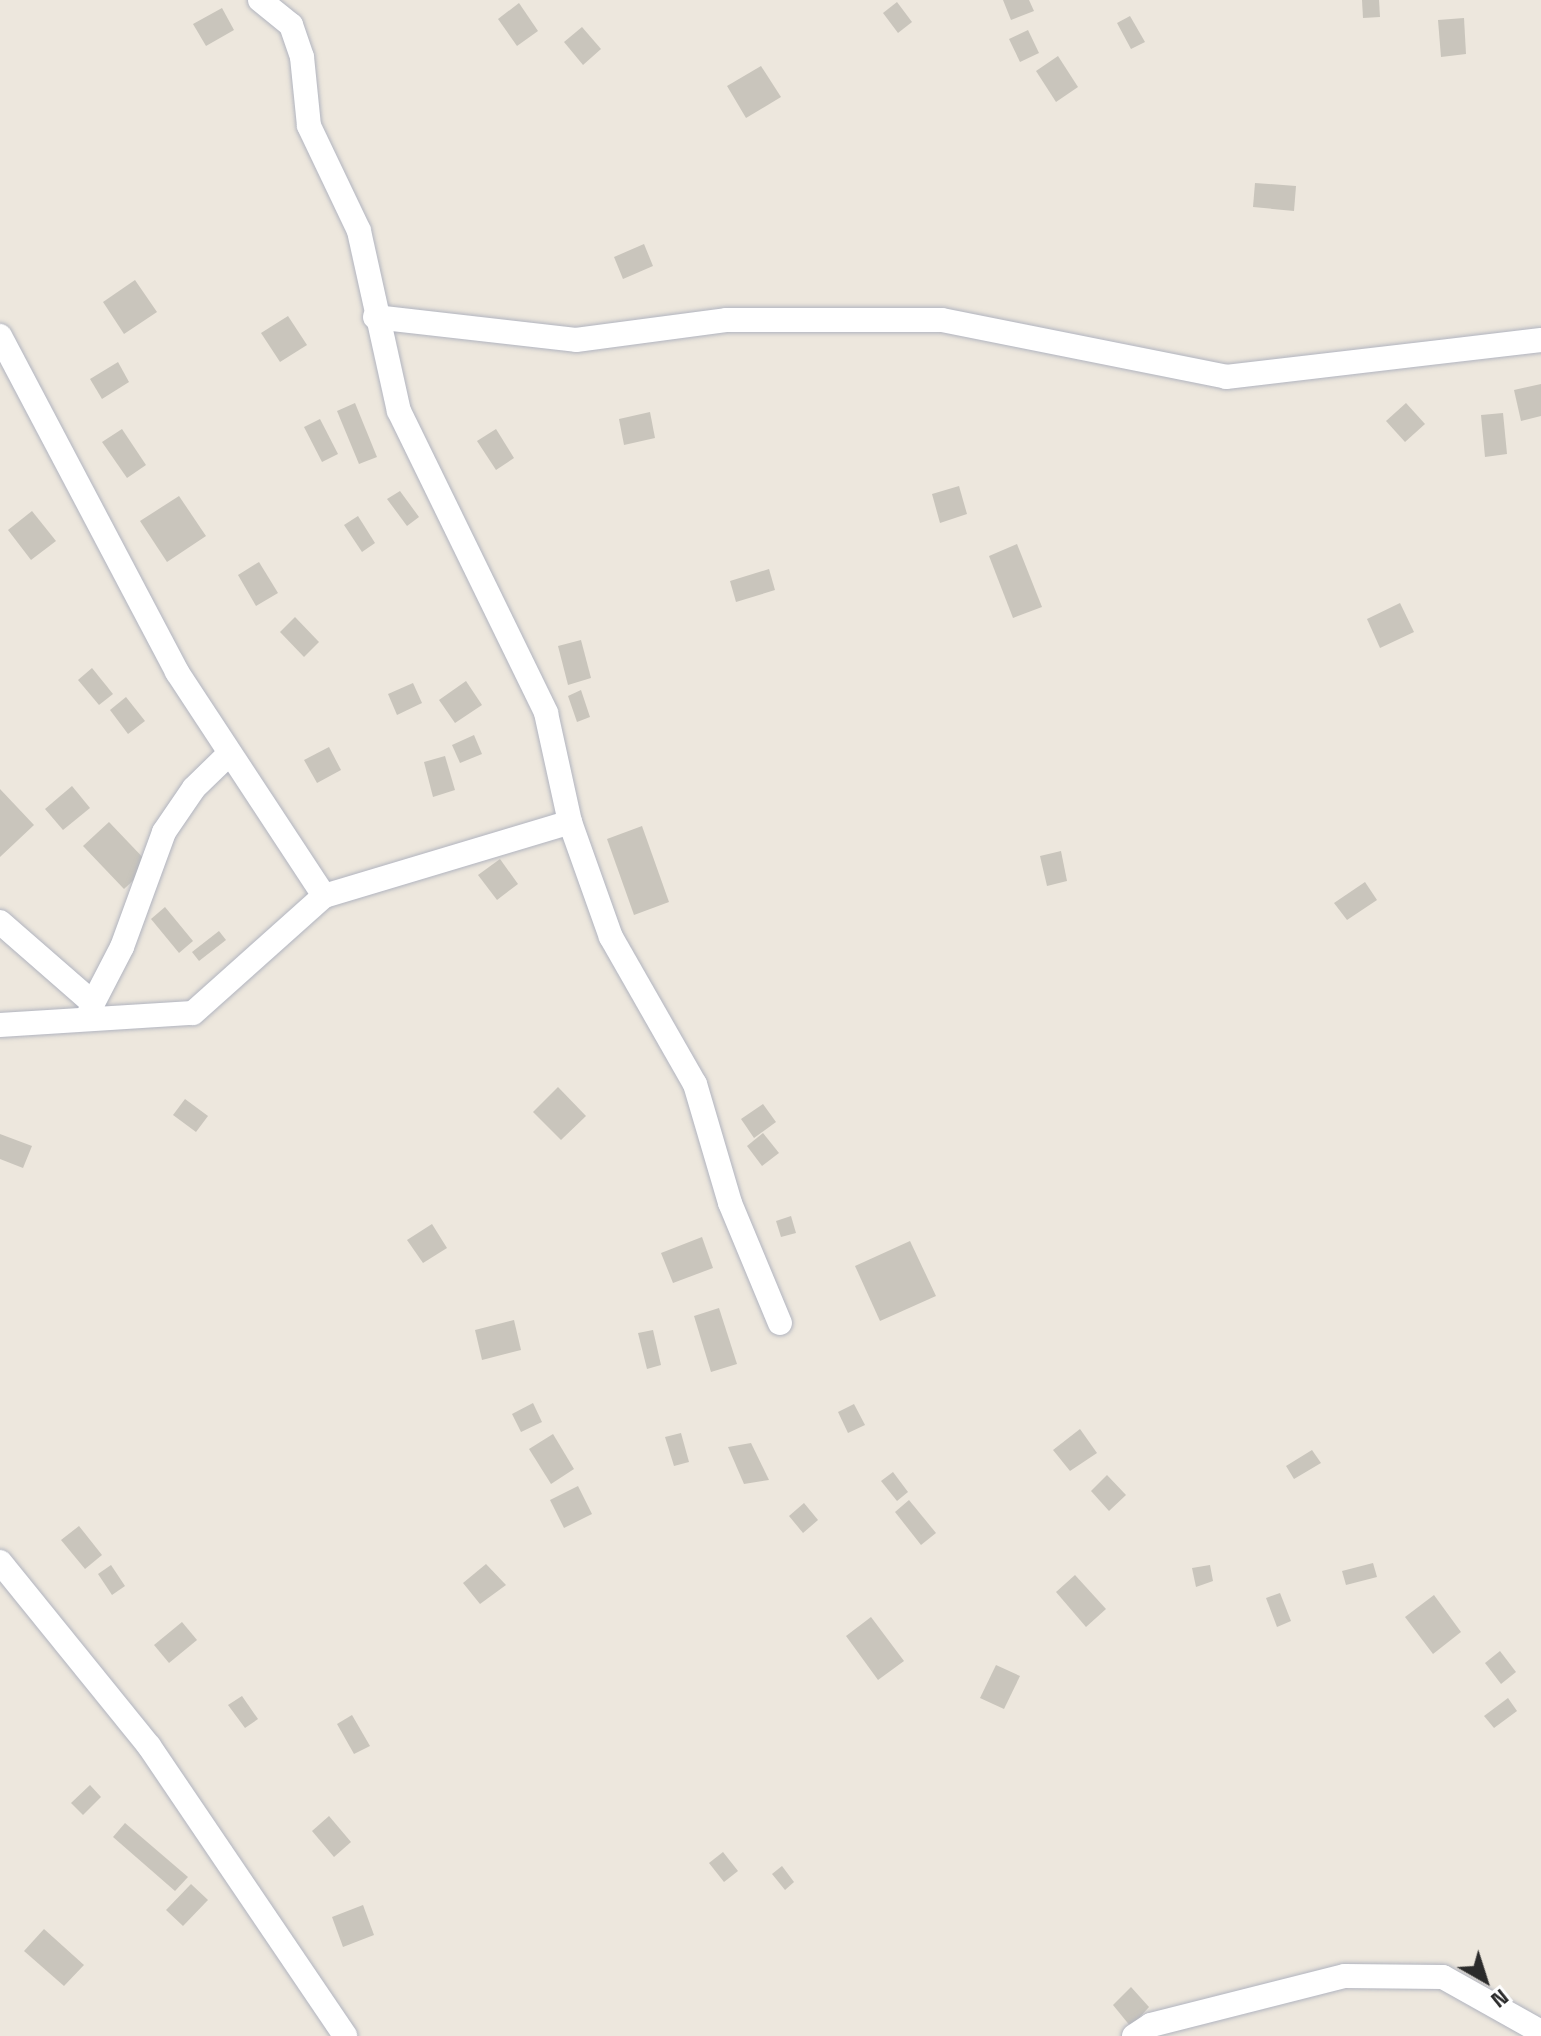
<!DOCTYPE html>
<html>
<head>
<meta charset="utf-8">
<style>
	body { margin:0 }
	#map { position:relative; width:1541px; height:2036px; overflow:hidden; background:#ede7dd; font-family:"Space Grotesk",sans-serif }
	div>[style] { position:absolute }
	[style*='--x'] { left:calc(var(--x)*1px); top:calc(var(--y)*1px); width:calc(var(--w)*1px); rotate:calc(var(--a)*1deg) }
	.building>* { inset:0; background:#c9c5bc }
	.roads { filter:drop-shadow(0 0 2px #b1b4bf) drop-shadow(0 0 2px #b1b4bf) }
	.minor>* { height:24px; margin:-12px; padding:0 12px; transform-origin:12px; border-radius:12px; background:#fff }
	span { translate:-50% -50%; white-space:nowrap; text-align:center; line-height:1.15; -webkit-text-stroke:7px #fff; paint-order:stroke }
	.north { position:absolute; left:1445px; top:1940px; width:80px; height:80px; -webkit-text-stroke:6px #fff; paint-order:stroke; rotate:141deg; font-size:22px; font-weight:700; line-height:32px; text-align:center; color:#2b2b2b }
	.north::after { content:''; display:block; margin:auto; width:28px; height:36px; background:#2b2b2b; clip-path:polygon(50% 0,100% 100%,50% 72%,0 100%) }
</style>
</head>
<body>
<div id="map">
	<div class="building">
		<div style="clip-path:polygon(1003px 0,1029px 0,1034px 11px,1011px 20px)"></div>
		<div style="clip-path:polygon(1362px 0,1379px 0,1380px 17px,1363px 18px)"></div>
		<div style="clip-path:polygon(897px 2px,912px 22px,898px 33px,883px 13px)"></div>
		<div style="clip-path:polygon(519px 3px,538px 31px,517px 46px,498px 19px)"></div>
		<div style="clip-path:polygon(222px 8px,234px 30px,206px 46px,193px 24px)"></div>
		<div style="clip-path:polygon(1130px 16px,1145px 42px,1131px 49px,1117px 23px)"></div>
		<div style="clip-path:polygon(1464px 18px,1466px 54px,1441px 57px,1438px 20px)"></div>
		<div style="clip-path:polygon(582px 27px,601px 49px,583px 65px,564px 42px)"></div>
		<div style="clip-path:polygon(1028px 30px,1039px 53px,1020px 62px,1009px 39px)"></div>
		<div style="clip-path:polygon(1058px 56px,1078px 87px,1056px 102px,1036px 71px)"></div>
		<div style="clip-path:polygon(761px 66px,781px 97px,746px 118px,727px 86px)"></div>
		<div style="clip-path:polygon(1255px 183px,1296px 186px,1294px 211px,1253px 207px)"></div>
		<div style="clip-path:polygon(644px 244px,653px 266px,623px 279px,614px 257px)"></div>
		<div style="clip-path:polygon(135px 280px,157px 312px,124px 334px,103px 302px)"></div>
		<div style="clip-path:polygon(288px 316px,307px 345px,280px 362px,261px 333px)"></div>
		<div style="clip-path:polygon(118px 362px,129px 382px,102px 399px,90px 379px)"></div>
		<div style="clip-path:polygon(1541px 384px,1541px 416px,1521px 421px,1514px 390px)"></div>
		<div style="clip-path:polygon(355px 403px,377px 457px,359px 464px,337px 411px)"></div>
		<div style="clip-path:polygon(1406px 403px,1425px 424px,1405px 442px,1386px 421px)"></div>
		<div style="clip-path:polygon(650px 412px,655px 438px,624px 445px,619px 419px)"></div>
		<div style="clip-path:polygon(1503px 413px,1507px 454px,1485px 457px,1481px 415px)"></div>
		<div style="clip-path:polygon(320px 419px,338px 454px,322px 462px,304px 427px)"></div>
		<div style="clip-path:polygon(122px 429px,146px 465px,127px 478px,102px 442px)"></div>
		<div style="clip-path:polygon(496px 429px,514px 458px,496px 470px,477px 441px)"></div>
		<div style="clip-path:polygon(959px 486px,967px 514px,940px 523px,932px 494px)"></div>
		<div style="clip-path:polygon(400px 491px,419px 517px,407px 526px,387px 499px)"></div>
		<div style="clip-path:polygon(179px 496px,206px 536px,167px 562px,140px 521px)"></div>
		<div style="clip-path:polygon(32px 511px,56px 541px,31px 560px,8px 530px)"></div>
		<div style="clip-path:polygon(358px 516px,375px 543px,362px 552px,344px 525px)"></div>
		<div style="clip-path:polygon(1017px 544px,1042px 607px,1013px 618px,989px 556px)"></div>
		<div style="clip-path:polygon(259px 562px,278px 593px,256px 606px,238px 575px)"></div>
		<div style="clip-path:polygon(769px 569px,775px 590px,736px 602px,730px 581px)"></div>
		<div style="clip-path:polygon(1400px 603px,1414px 632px,1380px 648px,1367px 619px)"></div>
		<div style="clip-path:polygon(295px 617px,319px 642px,304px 657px,280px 632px)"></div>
		<div style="clip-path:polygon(581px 640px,591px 678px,568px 685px,558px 646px)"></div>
		<div style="clip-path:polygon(92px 668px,113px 694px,99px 705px,78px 680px)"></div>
		<div style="clip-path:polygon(466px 681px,482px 705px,455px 723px,439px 700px)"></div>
		<div style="clip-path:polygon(413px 683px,422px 703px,397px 715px,388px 694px)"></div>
		<div style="clip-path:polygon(581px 690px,590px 717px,577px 722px,568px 696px)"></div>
		<div style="clip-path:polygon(126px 697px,145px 721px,128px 734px,110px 710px)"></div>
		<div style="clip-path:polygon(474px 735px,482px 754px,460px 763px,452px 745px)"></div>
		<div style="clip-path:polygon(329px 747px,341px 770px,317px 783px,304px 760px)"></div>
		<div style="clip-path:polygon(445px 756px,455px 790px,433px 797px,424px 762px)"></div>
		<div style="clip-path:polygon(72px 786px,90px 808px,63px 830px,45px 809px)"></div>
		<div style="clip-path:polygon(0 789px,34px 825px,0 857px)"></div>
		<div style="clip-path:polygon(109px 822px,150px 865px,124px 889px,83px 846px)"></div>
		<div style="clip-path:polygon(642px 826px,669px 902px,634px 915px,607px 839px)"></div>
		<div style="clip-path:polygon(1061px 851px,1067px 881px,1047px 886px,1040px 856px)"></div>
		<div style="clip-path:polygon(500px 859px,518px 884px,497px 900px,478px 875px)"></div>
		<div style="clip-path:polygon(1365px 882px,1377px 900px,1347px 920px,1334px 903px)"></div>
		<div style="clip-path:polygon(165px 907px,193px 941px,179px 953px,151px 919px)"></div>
		<div style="clip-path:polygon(219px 931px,226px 940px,199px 961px,192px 952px)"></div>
		<div style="clip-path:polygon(558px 1087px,586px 1116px,561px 1140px,533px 1112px)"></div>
		<div style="clip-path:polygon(185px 1099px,208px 1116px,196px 1132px,173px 1115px)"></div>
		<div style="clip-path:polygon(763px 1104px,776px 1122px,754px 1138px,741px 1119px)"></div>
		<div style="clip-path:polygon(763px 1133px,779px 1153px,762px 1166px,747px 1146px)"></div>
		<div style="clip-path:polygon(0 1134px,32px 1146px,23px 1168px,0 1159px)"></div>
		<div style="clip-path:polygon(791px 1216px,796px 1233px,781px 1237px,776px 1221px)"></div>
		<div style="clip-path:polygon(432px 1224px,447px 1248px,423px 1263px,407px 1240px)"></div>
		<div style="clip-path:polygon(702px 1237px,713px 1268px,673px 1283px,661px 1253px)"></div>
		<div style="clip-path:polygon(910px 1241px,936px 1296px,880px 1321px,855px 1266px)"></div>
		<div style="clip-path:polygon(719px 1308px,737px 1364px,711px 1372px,694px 1316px)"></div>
		<div style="clip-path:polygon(514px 1320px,521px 1350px,482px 1360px,475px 1330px)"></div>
		<div style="clip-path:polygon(653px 1330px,661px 1365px,647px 1369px,638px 1333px)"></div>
		<div style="clip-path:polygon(533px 1403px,542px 1422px,521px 1432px,512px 1414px)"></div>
		<div style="clip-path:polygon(854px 1404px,865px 1425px,848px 1433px,838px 1412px)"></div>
		<div style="clip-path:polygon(1080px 1429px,1097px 1453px,1070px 1471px,1053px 1450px)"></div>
		<div style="clip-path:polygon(681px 1433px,689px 1462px,674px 1466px,665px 1437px)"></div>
		<div style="clip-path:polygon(553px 1434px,574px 1469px,551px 1484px,529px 1449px)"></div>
		<div style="clip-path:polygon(751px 1443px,769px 1480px,744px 1484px,728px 1447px)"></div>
		<div style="clip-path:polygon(1312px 1450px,1321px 1463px,1294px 1479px,1286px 1466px)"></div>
		<div style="clip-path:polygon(893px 1472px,908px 1492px,897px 1501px,881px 1481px)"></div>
		<div style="clip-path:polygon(1107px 1475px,1126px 1495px,1109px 1511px,1091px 1491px)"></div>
		<div style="clip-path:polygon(578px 1486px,592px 1514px,564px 1528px,550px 1500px)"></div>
		<div style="clip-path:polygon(909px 1500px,936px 1533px,921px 1545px,895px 1512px)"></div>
		<div style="clip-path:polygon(804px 1503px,818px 1520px,803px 1533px,789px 1516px)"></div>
		<div style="clip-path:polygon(79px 1526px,102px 1555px,85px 1569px,61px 1540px)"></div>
		<div style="clip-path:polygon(1373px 1563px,1377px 1577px,1346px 1585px,1342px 1571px)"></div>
		<div style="clip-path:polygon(486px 1564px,506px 1585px,480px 1604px,463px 1583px)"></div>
		<div style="clip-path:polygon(111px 1565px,125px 1586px,112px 1595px,98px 1574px)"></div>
		<div style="clip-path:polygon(1210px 1565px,1213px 1581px,1196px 1587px,1192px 1568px)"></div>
		<div style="clip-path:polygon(1075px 1575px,1106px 1609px,1086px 1627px,1056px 1592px)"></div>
		<div style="clip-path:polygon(1280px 1593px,1291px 1621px,1277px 1627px,1266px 1598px)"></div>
		<div style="clip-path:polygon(1434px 1595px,1461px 1632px,1433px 1654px,1405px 1617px)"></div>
		<div style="clip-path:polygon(871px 1617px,904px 1661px,878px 1680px,846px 1636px)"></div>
		<div style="clip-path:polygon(182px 1622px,197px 1640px,169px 1663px,154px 1645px)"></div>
		<div style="clip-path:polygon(1500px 1651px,1516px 1672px,1501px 1684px,1485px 1663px)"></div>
		<div style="clip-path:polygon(996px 1665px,1020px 1676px,1004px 1709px,980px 1698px)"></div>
		<div style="clip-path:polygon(242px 1696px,258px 1719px,245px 1728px,228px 1705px)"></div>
		<div style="clip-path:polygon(1508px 1698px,1517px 1711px,1494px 1728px,1484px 1716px)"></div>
		<div style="clip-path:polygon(352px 1715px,370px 1746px,354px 1754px,337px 1724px)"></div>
		<div style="clip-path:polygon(90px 1785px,101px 1797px,83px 1815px,71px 1803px)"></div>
		<div style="clip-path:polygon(329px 1816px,351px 1842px,334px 1857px,312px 1831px)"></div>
		<div style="clip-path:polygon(125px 1823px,188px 1877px,175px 1891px,113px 1837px)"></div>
		<div style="clip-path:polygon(723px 1852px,738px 1871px,724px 1882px,709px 1863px)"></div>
		<div style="clip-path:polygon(782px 1866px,794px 1882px,785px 1890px,772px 1874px)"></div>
		<div style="clip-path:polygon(191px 1884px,208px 1900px,183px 1926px,166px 1910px)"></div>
		<div style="clip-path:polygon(363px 1905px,374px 1935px,343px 1947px,332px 1917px)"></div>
		<div style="clip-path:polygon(44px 1929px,84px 1965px,64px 1986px,24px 1951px)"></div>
		<div style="clip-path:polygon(1131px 1987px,1149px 2007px,1131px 2027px,1113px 2005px)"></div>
	</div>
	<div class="roads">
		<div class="minor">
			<div style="--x:260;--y:0;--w:40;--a:39"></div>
			<div style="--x:291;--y:25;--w:34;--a:71"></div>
			<div style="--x:302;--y:57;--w:69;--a:84.2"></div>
			<div style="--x:309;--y:126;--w:116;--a:64.5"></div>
			<div style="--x:359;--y:231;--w:184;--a:77.5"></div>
			<div style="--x:399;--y:411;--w:336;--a:64"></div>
			<div style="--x:546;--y:713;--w:112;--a:77.6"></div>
			<div style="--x:570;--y:822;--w:122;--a:70.4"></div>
			<div style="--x:611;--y:937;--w:169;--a:60.3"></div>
			<div style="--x:695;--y:1084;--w:124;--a:73.6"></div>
			<div style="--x:730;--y:1203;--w:130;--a:67.4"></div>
			<div style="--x:375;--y:317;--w:202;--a:6.5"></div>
			<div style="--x:576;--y:340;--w:151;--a:-7.6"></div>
			<div style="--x:726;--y:320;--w:216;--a:0"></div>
			<div style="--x:942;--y:320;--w:290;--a:11.3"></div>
			<div style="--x:1226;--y:377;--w:317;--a:-6.7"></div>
			<div style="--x:0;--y:336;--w:380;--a:62.2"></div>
			<div style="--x:177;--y:672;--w:268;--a:56.7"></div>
			<div style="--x:0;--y:922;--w:123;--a:41.1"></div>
			<div style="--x:93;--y:1003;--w:15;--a:110"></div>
			<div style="--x:93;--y:1003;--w:63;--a:-62.6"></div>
			<div style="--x:122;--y:947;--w:122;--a:-69.9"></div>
			<div style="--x:164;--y:832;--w:53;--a:-55.7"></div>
			<div style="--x:194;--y:788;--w:49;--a:-44.2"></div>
			<div style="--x:0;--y:1025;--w:193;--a:-3.6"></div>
			<div style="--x:193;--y:1013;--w:176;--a:-41.8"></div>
			<div style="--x:324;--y:896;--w:257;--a:-16.7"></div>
			<div style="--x:0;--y:1562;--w:237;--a:51"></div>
			<div style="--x:149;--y:1746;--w:350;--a:55.9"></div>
			<div style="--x:1134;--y:2036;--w:20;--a:-33"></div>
			<div style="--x:1151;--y:2025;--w:200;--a:-14.2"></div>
			<div style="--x:1345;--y:1976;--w:98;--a:0.6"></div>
			<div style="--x:1443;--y:1977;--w:112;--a:29.3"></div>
		</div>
	</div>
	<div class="north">N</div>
</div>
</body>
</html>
